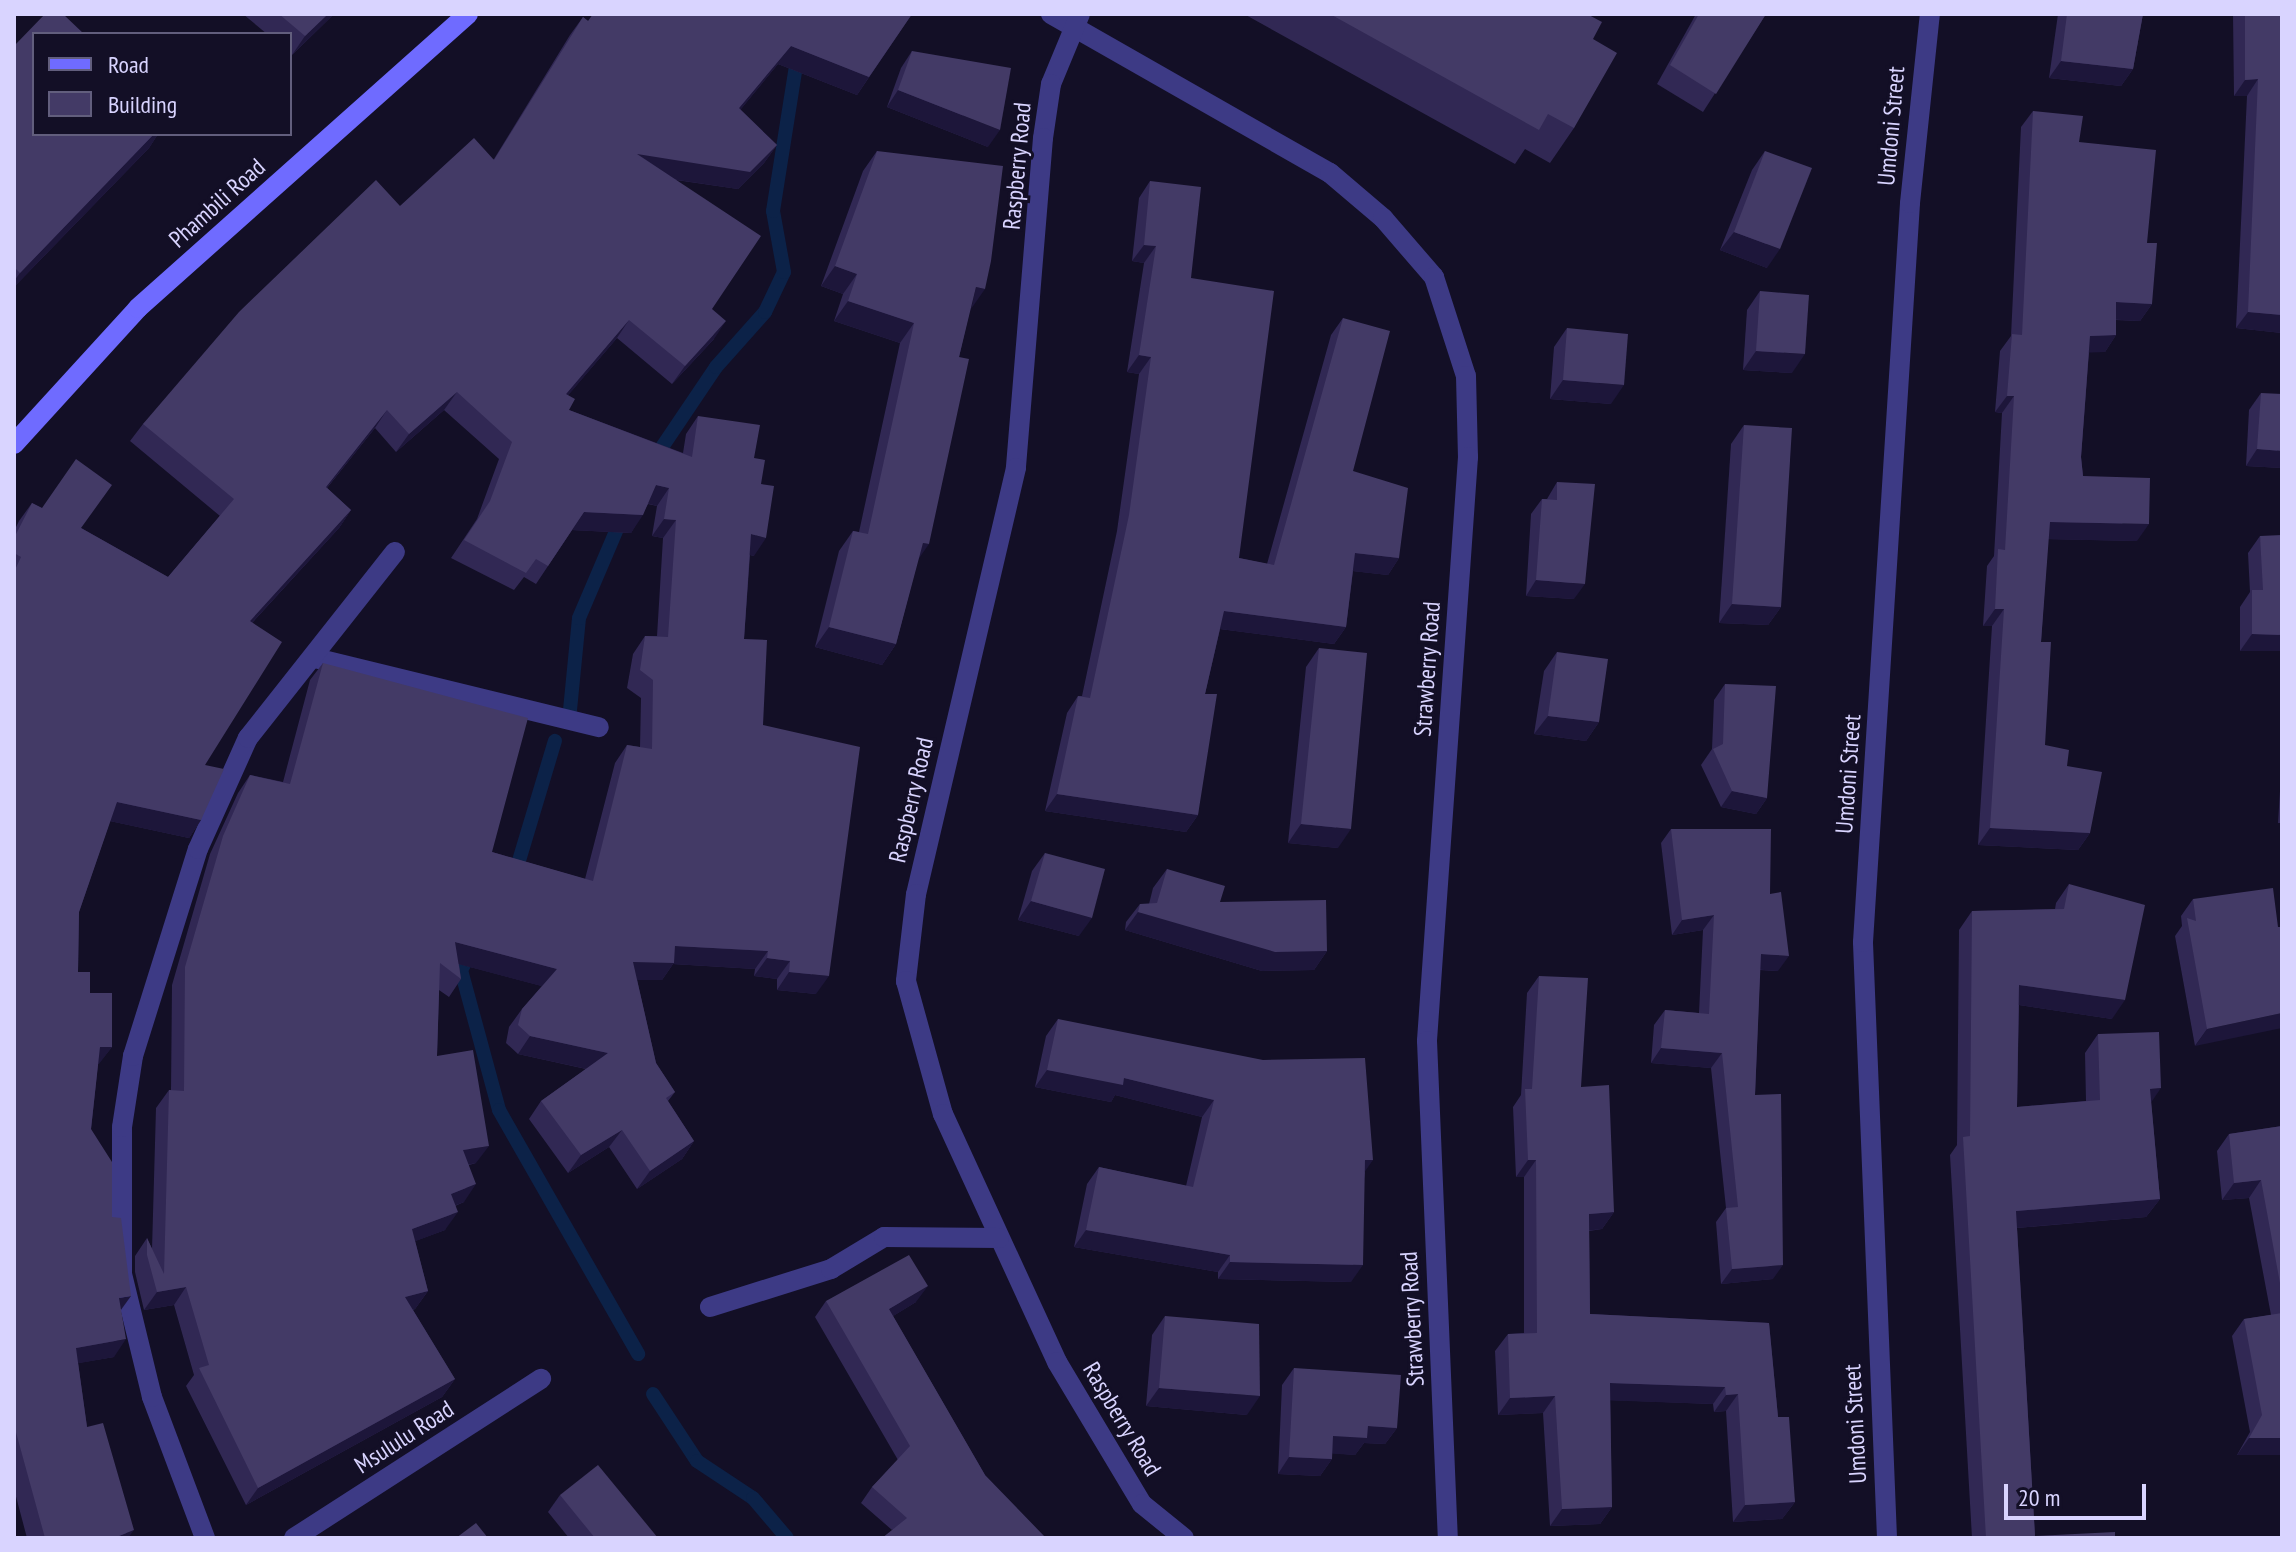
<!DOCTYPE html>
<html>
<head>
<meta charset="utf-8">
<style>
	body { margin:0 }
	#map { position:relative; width:2296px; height:1552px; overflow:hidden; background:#130f26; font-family:"PT Sans Narrow",sans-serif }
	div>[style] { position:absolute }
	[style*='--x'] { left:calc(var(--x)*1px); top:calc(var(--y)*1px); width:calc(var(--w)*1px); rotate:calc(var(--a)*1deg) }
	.stream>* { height:14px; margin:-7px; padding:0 7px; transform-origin:7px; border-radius:7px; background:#0c2248 }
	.street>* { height:20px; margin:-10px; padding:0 10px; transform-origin:10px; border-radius:10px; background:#3d3a85 }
	.secondary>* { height:20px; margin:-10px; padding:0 10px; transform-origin:10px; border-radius:10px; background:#6f6bff }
	.wall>* { inset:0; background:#312854 }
	.shaded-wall>* { inset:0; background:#1d163a }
	.building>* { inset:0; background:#433a66 }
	span { translate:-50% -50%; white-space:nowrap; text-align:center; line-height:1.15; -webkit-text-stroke:6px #130f26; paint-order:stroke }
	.street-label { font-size:24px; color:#d9d4ff }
	.frame { position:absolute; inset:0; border:16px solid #d9d4ff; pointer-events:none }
	.legend { position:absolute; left:32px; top:32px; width:260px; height:104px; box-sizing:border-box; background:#130f26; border:2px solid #625e7d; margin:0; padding:10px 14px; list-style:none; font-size:24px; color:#d9d4ff }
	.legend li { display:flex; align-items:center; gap:16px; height:40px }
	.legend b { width:40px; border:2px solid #625e7d }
	.scale { position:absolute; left:2004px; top:1484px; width:142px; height:36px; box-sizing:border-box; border:4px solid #d9d4ff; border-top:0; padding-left:10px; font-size:24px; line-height:28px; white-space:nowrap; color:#d9d4ff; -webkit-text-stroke:6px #130f26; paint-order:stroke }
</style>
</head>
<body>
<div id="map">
	<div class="stream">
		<div style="--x:652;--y:462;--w:115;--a:-56"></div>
		<div style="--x:716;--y:367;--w:74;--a:-48.3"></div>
		<div style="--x:765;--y:312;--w:44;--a:-64.6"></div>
		<div style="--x:784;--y:272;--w:62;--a:-100.2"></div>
		<div style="--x:773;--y:211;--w:159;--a:-81"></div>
		<div style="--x:570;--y:710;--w:92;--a:-84.4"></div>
		<div style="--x:579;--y:618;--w:112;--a:-66.9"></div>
		<div style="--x:515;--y:874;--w:139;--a:-73.3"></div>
		<div style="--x:471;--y:952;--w:21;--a:119"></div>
		<div style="--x:461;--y:970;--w:145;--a:74.8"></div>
		<div style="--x:499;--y:1110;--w:281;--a:60.3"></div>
		<div style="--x:653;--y:1394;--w:80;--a:56.7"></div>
		<div style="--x:697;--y:1461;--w:67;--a:33.5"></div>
		<div style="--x:753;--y:1498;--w:52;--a:49.6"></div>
	</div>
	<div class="street">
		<div style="--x:1051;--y:14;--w:321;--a:29.7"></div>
		<div style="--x:1330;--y:173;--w:70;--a:40.3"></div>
		<div style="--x:1383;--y:218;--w:78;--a:49.2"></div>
		<div style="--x:1434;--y:277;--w:104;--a:72.1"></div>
		<div style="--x:1466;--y:376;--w:81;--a:88.6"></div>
		<div style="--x:1468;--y:457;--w:585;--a:94.02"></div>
		<div style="--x:1427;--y:1041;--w:497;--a:87.6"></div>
		<div style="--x:1080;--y:14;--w:76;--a:112.5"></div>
		<div style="--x:1051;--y:84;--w:55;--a:98.4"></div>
		<div style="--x:1043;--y:138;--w:331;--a:94.7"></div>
		<div style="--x:1016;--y:468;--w:438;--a:103.2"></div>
		<div style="--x:916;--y:894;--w:88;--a:96.6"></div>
		<div style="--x:906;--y:981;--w:138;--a:74.5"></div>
		<div style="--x:943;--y:1114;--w:273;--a:65.3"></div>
		<div style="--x:1057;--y:1362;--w:165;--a:59.1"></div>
		<div style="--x:1142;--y:1504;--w:54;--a:39"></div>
		<div style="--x:315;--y:658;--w:292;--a:13.7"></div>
		<div style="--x:710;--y:1307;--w:127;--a:-17.4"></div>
		<div style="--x:831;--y:1269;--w:62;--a:-31.1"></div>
		<div style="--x:884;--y:1237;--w:115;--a:0.5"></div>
		<div style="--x:205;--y:1538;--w:151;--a:-110.6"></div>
		<div style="--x:152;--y:1397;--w:127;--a:-103.7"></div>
		<div style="--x:122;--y:1274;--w:147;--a:-90"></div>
		<div style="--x:122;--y:1127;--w:72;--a:-81.2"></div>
		<div style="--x:133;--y:1056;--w:217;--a:-72.6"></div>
		<div style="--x:198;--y:849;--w:122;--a:-65.8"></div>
		<div style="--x:248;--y:738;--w:237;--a:-51.7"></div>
		<div style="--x:294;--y:1538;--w:294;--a:-32.8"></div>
		<div style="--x:1887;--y:1538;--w:596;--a:-92.31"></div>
		<div style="--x:1863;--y:942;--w:740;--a:-86.36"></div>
		<div style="--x:1910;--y:203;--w:190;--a:-84"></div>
	</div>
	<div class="secondary">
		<div style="--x:14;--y:444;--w:184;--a:-47.6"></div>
		<div style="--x:138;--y:308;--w:442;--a:-41.7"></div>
	</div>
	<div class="wall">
		<div style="clip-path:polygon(243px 14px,334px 14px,292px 55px,290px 53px,290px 34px,267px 34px)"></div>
		<div style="clip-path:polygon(912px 14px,857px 95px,778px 64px,740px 110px,777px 145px,764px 163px,738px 189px,676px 180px,712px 309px,714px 339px,672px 384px,617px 338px,568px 395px,569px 410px,683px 453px,686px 434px,698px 416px,754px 458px,761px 484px,754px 556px,750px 555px,744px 639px,816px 994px,777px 990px,777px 979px,754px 976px,755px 969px,673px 964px,662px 980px,637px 980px,656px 1063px,675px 1092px,668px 1101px,694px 1141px,682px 1159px,637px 1189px,609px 1147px,568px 1173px,529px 1119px,541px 1101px,586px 1069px,518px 1054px,506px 1043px,509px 1027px,522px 1009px,542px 986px,459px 964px,461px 979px,449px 997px,439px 990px,437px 1056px,476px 1163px,469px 1165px,464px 1202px,455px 1206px,445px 1230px,415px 1241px,428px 1291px,415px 1309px,413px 1310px,455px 1379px,442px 1397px,246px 1505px,186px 1386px,194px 1375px,174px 1305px,144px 1310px,135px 1272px,135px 1256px,147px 1238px,152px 1249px,156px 1108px,169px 1090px,171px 1090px,172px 985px,210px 854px,238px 793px,250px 775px,283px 782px,310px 680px,323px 663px,492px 852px,585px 879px,615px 763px,627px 745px,640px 747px,641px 698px,627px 688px,633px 654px,645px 636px,657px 636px,663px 538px,652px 536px,657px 506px,648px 504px,631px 533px,572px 530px,536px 584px,524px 577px,514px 590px,451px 558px,477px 519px,499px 459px,444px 410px,396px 452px,375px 428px,327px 488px,351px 510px,339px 528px,252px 623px,205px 765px,201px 820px,189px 838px,110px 821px,79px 912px,78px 972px,90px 993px,112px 1047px,98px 1064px,91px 1129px,112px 1217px,121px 1310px,114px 1357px,78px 1363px,87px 1427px,128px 1538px,27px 1538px,14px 1489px,14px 531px,19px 521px,32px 503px,81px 528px,168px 577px,220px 516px,130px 441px,143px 424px,400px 206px,494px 159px,570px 35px,583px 17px,588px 21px)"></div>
		<div style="clip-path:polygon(1244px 14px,1587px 14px,1593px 39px,1574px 128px,1550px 163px,1525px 149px,1515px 164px)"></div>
		<div style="clip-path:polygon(1696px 14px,1766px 14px,1703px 112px,1657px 84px)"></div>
		<div style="clip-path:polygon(2058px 14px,2143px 14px,2133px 69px,2121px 86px,2049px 78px)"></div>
		<div style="clip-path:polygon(2233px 14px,2282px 14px,2282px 333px,2236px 328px,2247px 96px,2234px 96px)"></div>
		<div style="clip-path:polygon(14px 46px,34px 134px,158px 134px,149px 148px,14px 287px)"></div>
		<div style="clip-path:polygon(912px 51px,988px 147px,887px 107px,901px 68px)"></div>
		<div style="clip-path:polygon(2033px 111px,2079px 142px,2147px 243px,2152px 304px,2140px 321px,2116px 320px,2116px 335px,2105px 352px,2089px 352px,2081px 457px,2083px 476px,2137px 541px,2048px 539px,2041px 642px,2045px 745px,2067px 766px,2090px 833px,2078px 850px,1978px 845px,1992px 626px,1983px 626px,1987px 566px,1994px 556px,2002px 413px,1995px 412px,2000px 351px,2011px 336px,2021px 127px)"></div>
		<div style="clip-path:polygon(877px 151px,970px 309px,959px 357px,918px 559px,896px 644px,882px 665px,815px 647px,839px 551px,853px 531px,859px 532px,900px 343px,834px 321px,843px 294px,821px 286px,863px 171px)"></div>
		<div style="clip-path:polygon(1765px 151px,1767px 268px,1720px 250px,1752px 170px)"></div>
		<div style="clip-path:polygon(1150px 181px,1191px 278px,1239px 558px,1267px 564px,1331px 335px,1343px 318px,1353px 471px,1399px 558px,1388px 575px,1353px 571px,1346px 627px,1334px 644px,1220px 629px,1205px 694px,1198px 815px,1186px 832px,1045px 811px,1067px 713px,1078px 696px,1082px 696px,1117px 531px,1139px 374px,1127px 372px,1144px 263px,1132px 261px,1139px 198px)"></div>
		<div style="clip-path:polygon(1760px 291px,1792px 373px,1743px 370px,1747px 310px)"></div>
		<div style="clip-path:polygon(1567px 328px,1611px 404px,1550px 399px,1554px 347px)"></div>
		<div style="clip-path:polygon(2261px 393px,2282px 468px,2246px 466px,2249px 410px)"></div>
		<div style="clip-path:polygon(1744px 425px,1781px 607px,1768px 625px,1719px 623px,1731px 444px)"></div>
		<div style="clip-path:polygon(1557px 482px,1574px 599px,1526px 596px,1531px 514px,1542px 499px,1547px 499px)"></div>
		<div style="clip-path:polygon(2260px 536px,2282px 651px,2240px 651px,2240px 607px,2250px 592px,2248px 553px)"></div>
		<div style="clip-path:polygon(1319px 648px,1338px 848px,1288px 843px,1306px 667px)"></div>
		<div style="clip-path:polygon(1557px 652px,1599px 722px,1586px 741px,1534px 734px,1544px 671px)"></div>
		<div style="clip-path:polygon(1725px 684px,1767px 798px,1756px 814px,1721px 807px,1701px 765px,1712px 749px,1714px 700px)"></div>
		<div style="clip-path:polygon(2282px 759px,2282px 823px,2278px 823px)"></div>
		<div style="clip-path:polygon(1671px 829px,1770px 894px,1778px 971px,1760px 970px,1755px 1095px,1773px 1279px,1721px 1284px,1716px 1222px,1726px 1208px,1711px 1068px,1651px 1063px,1654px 1025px,1665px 1010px,1699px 1013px,1703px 930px,1672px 935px,1661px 843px)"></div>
		<div style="clip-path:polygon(1045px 853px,1079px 936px,1018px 920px,1032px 871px)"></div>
		<div style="clip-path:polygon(1167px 869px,1220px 902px,1327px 951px,1314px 970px,1262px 971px,1125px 930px,1126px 922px,1140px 904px,1149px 904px,1153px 888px)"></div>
		<div style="clip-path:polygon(2069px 884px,2112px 1019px,2019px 1005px,2017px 1107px,2086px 1101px,2085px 1053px,2098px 1034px,2151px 1102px,2160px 1199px,2146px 1217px,2017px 1228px,2035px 1536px,2115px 1538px,1972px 1538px,1950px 1155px,1957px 1145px,1959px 930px,1972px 911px,2055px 909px,2056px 903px)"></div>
		<div style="clip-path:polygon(2193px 899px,2278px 927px,2282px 927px,2195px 1046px,2175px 936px,2182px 926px,2181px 916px)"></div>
		<div style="clip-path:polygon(1539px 976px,1581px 1087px,1614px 1212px,1602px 1229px,1589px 1231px,1590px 1314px,1769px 1323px,1778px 1417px,1795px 1502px,1782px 1519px,1733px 1522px,1726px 1411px,1714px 1412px,1713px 1404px,1610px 1400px,1612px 1507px,1600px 1524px,1550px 1526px,1543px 1413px,1498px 1415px,1495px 1351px,1508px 1334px,1524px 1333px,1524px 1177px,1516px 1177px,1513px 1107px,1521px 1095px,1527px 993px)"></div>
		<div style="clip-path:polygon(1058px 1019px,1365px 1171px,1351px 1282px,1218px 1279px,1218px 1272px,1074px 1247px,1087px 1184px,1099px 1167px,1186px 1186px,1202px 1117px,1115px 1095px,1111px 1102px,1035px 1087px,1046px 1036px)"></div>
		<div style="clip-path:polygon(2282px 1126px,2282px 1455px,2237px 1455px,2250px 1432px,2232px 1336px,2244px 1319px,2271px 1315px,2249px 1198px,2222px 1200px,2217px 1151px,2229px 1134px)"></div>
		<div style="clip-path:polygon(826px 1301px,916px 1302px,893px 1316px,985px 1475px,892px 1530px,861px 1503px,872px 1487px,898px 1460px,815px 1317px)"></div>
		<div style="clip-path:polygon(1165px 1316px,1247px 1415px,1146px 1406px,1152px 1335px)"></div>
		<div style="clip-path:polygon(1294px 1368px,1397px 1428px,1385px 1444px,1364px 1443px,1355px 1455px,1332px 1453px,1332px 1459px,1320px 1476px,1278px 1474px,1282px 1385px)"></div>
		<div style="clip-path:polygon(560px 1495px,658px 1538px,569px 1538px,548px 1512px)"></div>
	</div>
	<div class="shaded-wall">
		<div style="clip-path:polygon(328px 14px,334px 14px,292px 55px,305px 36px)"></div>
		<div style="clip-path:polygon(791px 46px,869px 77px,857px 95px,778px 64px,727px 126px,739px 108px)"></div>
		<div style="clip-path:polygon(2061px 61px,2133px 69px,2121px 86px,2049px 78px)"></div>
		<div style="clip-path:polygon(2258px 79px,2247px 96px,2234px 96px,2245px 80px)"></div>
		<div style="clip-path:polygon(898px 90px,1000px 130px,988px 147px,887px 107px)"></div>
		<div style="clip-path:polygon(154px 134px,158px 134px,149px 148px,14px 287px,14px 281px,20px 273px)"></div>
		<div style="clip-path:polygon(777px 145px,764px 163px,738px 189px,624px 172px,637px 154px)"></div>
		<div style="clip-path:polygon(1734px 232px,1780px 249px,1767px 268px,1720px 250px)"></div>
		<div style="clip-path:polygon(1144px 245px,1156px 246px,1144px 263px,1132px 261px)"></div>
		<div style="clip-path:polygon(835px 266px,857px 274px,843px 294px,821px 286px)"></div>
		<div style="clip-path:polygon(976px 287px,985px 289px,971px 309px)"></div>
		<div style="clip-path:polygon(848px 301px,914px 323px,900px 343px,834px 321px)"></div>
		<div style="clip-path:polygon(2116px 302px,2152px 304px,2140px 321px,2104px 319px)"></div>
		<div style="clip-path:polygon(2248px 312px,2282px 315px,2282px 333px,2236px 328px)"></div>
		<div style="clip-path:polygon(629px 320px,617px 338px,554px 412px,566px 394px)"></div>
		<div style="clip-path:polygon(726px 321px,714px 339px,672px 384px,685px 366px)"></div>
		<div style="clip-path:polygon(2116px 335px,2105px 352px,2078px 353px,2090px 336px)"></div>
		<div style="clip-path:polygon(1756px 351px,1805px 354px,1792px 373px,1743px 370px)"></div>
		<div style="clip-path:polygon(1139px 355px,1151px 357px,1139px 374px,1127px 372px)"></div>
		<div style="clip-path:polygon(1563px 380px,1624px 385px,1611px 404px,1550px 399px)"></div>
		<div style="clip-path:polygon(457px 392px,444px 410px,396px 452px,409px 434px)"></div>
		<div style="clip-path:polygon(2007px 396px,2014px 396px,2002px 413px,1995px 412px)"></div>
		<div style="clip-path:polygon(387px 410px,375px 428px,313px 505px,326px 487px)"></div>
		<div style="clip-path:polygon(2257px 449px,2282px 451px,2282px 468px,2246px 466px)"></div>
		<div style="clip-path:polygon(656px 485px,669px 488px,657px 506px,643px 502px)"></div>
		<div style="clip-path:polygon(351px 510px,339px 528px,237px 639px,250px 621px)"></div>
		<div style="clip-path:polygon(584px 512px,643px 515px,631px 533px,571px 530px)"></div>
		<div style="clip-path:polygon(664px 519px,676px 520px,663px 538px,652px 536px)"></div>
		<div style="clip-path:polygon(2050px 522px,2149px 524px,2137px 541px,2038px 539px)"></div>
		<div style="clip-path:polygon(751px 534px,766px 538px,754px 556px,739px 552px)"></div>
		<div style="clip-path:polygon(923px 543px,929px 544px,915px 564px)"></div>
		<div style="clip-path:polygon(1355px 553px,1399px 558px,1388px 575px,1343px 570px)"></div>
		<div style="clip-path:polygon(1536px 580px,1585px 584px,1574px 599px,1526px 596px)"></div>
		<div style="clip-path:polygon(1732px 604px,1781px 607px,1768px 625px,1719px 623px)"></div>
		<div style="clip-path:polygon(1995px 609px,2004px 609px,1992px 626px,1983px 626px)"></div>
		<div style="clip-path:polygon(1224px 611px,1346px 627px,1334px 644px,1212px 628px)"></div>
		<div style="clip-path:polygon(829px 627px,896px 644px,882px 665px,815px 647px)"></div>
		<div style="clip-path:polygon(2252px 634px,2282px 635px,2282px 651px,2240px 651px)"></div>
		<div style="clip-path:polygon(1548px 716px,1599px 722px,1586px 741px,1534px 734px)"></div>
		<div style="clip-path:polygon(1732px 791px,1767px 798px,1756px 814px,1721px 807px)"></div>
		<div style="clip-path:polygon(1057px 794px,1198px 815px,1186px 832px,1045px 811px)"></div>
		<div style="clip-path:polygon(117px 802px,201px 820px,189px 838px,105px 820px)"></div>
		<div style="clip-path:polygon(1301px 824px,1351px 829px,1338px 848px,1288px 843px)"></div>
		<div style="clip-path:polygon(1990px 828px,2090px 833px,2078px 850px,1978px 845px)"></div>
		<div style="clip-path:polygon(1031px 901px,1092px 918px,1079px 936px,1018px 920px)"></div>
		<div style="clip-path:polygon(1138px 912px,1327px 951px,1314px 970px,1262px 971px,1125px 930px)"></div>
		<div style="clip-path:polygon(1714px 915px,1703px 930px,1672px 935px,1682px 920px)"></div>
		<div style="clip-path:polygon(455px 942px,557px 969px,545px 987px,443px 960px)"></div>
		<div style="clip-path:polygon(675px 946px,768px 951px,755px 969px,673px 964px,662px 980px,621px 980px,633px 962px)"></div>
		<div style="clip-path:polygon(1761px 954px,1789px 956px,1778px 971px,1751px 969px)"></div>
		<div style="clip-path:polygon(767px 958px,790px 961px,777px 979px,754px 976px)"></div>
		<div style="clip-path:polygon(789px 972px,829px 976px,816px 994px,777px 990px)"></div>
		<div style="clip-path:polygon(2019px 985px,2125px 1000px,2112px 1019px,2006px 1003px)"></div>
		<div style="clip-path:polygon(2282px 1013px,2282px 1028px,2195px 1046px,2207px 1029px)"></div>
		<div style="clip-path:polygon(530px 1036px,608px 1053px,596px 1071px,518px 1054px)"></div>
		<div style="clip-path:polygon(100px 1047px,112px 1047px,99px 1064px,88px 1065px)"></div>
		<div style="clip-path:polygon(1661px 1048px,1722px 1053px,1711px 1068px,1651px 1063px)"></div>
		<div style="clip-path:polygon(1047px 1070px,1124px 1078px,1214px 1100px,1202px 1117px,1115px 1095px,1111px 1102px,1035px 1087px)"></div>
		<div style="clip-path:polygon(2161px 1088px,2148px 1107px,2150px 1089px)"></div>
		<div style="clip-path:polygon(622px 1130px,609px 1147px,568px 1173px,581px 1155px)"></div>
		<div style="clip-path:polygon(694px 1141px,682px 1159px,637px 1189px,650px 1171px)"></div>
		<div style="clip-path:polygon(489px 1146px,476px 1163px,451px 1168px,463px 1150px)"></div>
		<div style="clip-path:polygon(1365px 1160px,1373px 1160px,1361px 1177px)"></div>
		<div style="clip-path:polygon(1528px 1160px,1536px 1160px,1524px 1177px,1516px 1177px)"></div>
		<div style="clip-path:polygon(2261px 1180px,2249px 1198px,2222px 1200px,2234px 1183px)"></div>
		<div style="clip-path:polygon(476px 1184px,464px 1202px,438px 1212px,451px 1194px)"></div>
		<div style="clip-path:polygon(2160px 1199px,2146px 1217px,2003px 1229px,2016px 1211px)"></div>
		<div style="clip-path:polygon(458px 1212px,445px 1230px,400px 1247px,412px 1229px)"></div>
		<div style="clip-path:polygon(1614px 1212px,1602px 1229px,1576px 1232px,1589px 1214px)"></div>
		<div style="clip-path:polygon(1086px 1230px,1230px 1255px,1218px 1272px,1074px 1247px)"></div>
		<div style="clip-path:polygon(1230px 1262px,1363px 1265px,1351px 1282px,1218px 1279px)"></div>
		<div style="clip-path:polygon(1783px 1265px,1773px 1279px,1721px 1284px,1732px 1269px)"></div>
		<div style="clip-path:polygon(928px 1286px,916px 1302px,877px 1326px,889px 1309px)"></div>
		<div style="clip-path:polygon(186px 1287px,174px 1305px,144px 1310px,157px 1292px)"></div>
		<div style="clip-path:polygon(428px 1291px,415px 1309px,393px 1315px,405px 1297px)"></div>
		<div style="clip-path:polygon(131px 1296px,118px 1314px,119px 1298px)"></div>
		<div style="clip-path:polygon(126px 1339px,114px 1357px,63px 1366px,76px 1348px)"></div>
		<div style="clip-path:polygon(455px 1379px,442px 1397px,246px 1505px,258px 1488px)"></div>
		<div style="clip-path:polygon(1610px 1383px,1725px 1387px,1713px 1404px,1598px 1400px)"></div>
		<div style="clip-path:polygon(1159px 1388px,1260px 1396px,1247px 1415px,1146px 1406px)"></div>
		<div style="clip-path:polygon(1738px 1394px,1726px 1411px,1714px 1412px,1726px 1395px)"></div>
		<div style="clip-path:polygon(1555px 1396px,1543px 1413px,1498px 1415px,1510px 1398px)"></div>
		<div style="clip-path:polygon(1368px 1426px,1397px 1428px,1385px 1444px,1364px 1443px,1355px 1455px,1322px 1453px,1333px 1436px)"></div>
		<div style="clip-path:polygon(2249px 1438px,2282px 1438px,2282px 1455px,2237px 1455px)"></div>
		<div style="clip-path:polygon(1289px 1457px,1332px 1459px,1320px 1476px,1278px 1474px)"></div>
		<div style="clip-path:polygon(1795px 1502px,1782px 1519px,1733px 1522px,1745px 1505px)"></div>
		<div style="clip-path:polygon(1612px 1507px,1600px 1524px,1550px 1526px,1562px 1509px)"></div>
		<div style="clip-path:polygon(134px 1530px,128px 1538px,114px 1538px)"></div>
	</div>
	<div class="building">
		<div style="clip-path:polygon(45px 14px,63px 14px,84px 34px,34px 34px,34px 134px,154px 134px,20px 273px,14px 267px,14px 46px)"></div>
		<div style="clip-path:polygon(279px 14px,328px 14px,305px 36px)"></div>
		<div style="clip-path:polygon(593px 14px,912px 14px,869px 77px,791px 46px,739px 108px,777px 145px,750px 172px,637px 154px,761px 236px,712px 309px,726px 321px,685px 366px,629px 320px,566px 394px,575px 399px,569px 410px,692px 457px,698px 416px,760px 425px,754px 458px,765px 460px,761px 484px,774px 486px,766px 538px,751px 534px,744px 639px,767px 640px,763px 725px,860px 747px,829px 976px,789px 972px,790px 961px,767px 958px,768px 951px,675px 946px,674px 963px,633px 962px,656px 1063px,675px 1092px,666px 1098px,694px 1141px,650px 1171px,622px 1130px,581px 1155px,541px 1101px,608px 1053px,530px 1036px,518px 1025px,522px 1009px,557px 969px,455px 942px,461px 979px,440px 963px,437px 1056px,473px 1050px,489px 1146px,463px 1150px,476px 1184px,451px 1194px,458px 1212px,412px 1229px,428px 1291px,405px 1297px,455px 1379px,258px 1488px,199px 1368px,209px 1365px,186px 1287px,157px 1292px,147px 1255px,147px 1238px,164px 1274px,169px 1090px,184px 1091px,185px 967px,223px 836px,250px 775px,290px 784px,323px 663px,528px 718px,492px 852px,593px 881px,627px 745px,652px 749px,653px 680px,640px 670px,645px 636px,668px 637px,676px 520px,664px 519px,669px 488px,656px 485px,643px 515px,584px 512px,548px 566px,536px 559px,526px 573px,464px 540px,490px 501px,512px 442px,457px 392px,409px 434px,387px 410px,326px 487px,351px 510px,250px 621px,282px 642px,205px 765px,224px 769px,201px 820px,117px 802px,79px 912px,78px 972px,90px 972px,90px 993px,112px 993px,112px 1047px,100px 1047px,91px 1129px,112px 1162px,112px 1217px,121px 1218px,131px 1296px,119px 1298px,126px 1339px,76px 1348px,87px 1427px,103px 1423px,134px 1530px,114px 1538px,45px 1538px,14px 1425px,14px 572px,21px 557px,14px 553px,14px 538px,32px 503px,42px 508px,76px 459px,112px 485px,81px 528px,168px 577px,234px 499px,143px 424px,239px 312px,376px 180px,400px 206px,474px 138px,494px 160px,583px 17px,588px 21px)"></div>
		<div style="clip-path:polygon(1330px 14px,1587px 14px,1602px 22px,1593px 39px,1617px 53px,1574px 128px,1548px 114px,1539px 130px)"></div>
		<div style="clip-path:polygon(1699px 14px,1766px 14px,1716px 94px,1670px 65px)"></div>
		<div style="clip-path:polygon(2067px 14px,2143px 14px,2133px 69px,2061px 61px)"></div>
		<div style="clip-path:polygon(2245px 14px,2282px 14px,2282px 315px,2248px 312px,2258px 79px,2245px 80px)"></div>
		<div style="clip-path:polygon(912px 51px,1011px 68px,1000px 130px,898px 90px)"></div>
		<div style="clip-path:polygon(2033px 111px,2083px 116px,2079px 142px,2156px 150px,2147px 243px,2157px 243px,2152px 304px,2116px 302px,2116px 335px,2090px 336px,2081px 457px,2083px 476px,2150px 478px,2149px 524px,2050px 522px,2041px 642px,2051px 642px,2045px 745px,2069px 750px,2067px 766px,2102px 772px,2090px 833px,1990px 828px,2004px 609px,1995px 609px,1998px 549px,2005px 550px,2014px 396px,2007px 396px,2012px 334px,2022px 335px)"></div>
		<div style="clip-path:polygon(877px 151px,1003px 166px,991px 261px,985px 289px,976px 287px,959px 357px,969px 359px,929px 544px,923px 543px,896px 644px,829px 627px,853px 531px,868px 534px,914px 323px,848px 301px,857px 274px,835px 266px)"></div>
		<div style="clip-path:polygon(1765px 151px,1812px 168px,1780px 249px,1734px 232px)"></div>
		<div style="clip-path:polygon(1150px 181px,1201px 187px,1191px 278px,1274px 291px,1239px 558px,1274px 565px,1343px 318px,1390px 331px,1353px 471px,1408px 488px,1399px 558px,1355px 553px,1346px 627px,1224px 611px,1205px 694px,1217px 694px,1198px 815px,1057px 794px,1078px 696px,1090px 698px,1129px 515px,1151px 357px,1139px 355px,1156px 246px,1144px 245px)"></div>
		<div style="clip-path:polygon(1760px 291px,1809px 295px,1805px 354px,1756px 351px)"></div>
		<div style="clip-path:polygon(1567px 328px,1628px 334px,1624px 385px,1563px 380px)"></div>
		<div style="clip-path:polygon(2261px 393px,2282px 394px,2282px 451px,2257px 449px)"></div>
		<div style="clip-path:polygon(1744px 425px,1792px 428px,1781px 607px,1732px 604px)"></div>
		<div style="clip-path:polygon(1557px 482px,1595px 484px,1585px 584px,1536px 580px,1542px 499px,1557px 500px)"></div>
		<div style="clip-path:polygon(2282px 535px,2282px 635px,2252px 634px,2252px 590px,2263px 590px,2260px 536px)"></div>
		<div style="clip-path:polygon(1319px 648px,1367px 653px,1351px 829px,1301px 824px)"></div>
		<div style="clip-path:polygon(1557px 652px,1608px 659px,1599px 722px,1548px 716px)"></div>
		<div style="clip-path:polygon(1725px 684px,1776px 686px,1767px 798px,1732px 791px,1713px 749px,1723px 744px)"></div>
		<div style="clip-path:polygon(1671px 829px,1771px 829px,1770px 894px,1781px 892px,1789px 956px,1761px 954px,1755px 1095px,1781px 1094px,1783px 1265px,1732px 1269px,1726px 1208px,1738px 1207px,1722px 1053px,1661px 1048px,1665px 1010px,1709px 1014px,1714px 915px,1682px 920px)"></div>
		<div style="clip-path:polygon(1045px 853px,1105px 869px,1092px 918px,1031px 901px)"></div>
		<div style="clip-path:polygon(1167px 869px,1225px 886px,1220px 902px,1326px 900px,1327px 951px,1275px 952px,1138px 912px,1140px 904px,1157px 903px)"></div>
		<div style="clip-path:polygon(2069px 884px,2145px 905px,2125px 1000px,2019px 985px,2017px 1107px,2100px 1100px,2098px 1034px,2159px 1032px,2161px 1088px,2150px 1089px,2160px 1199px,2016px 1211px,2035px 1536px,2115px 1532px,2115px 1538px,1986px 1538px,1963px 1137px,1970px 1136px,1972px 911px,2064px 909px)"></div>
		<div style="clip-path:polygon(2273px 888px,2278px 927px,2282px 927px,2282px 1013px,2207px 1029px,2187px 918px,2196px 921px,2193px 899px)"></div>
		<div style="clip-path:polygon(1539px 976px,1588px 978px,1581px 1087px,1609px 1085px,1614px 1212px,1589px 1214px,1590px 1314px,1769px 1323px,1778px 1417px,1789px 1417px,1795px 1502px,1745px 1505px,1738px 1394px,1726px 1395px,1725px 1387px,1610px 1383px,1612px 1507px,1562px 1509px,1555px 1396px,1510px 1398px,1508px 1334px,1537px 1333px,1536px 1160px,1528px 1160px,1525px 1089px,1532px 1089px)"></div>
		<div style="clip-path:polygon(1058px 1019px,1263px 1060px,1365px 1058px,1373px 1160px,1365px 1160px,1363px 1265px,1230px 1262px,1230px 1255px,1086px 1230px,1099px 1167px,1193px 1187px,1214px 1100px,1124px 1078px,1123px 1085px,1047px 1070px)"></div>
		<div style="clip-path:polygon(2282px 1126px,2282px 1294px,2261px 1180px,2234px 1183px,2229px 1134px)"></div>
		<div style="clip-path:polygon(909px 1255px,928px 1286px,889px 1309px,985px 1475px,1046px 1538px,882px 1538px,907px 1518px,872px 1487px,910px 1446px,826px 1301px)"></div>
		<div style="clip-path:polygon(2282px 1313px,2282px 1438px,2249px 1438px,2262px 1415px,2244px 1319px)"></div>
		<div style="clip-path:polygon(1165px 1316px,1259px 1324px,1260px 1396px,1159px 1388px)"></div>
		<div style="clip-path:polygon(1294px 1368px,1401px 1375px,1397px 1428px,1368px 1426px,1367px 1438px,1333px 1436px,1332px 1459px,1289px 1457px)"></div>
		<div style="clip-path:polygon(598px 1465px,658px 1538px,595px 1538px,560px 1495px)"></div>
		<div style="clip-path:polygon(476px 1523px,488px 1538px,456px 1538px)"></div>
	</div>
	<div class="street-label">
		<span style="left:1891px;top:126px;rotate:-85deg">Umdoni Street</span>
		<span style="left:1017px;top:166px;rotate:-85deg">Raspberry Road</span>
		<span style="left:217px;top:203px;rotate:-42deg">Phambili Road</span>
		<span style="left:1427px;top:669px;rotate:-86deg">Strawberry Road</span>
		<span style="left:1848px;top:774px;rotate:-86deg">Umdoni Street</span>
		<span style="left:911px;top:800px;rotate:-77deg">Raspberry Road</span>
		<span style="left:1412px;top:1319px;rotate:-93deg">Strawberry Road</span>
		<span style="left:1122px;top:1419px;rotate:59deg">Raspberry Road</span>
		<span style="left:1855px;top:1424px;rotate:-93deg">Umdoni Street</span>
		<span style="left:404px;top:1437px;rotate:-33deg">Msululu Road</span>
	</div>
	<div class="frame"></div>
	<ul class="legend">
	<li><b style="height:10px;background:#6f6bff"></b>Road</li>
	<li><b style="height:22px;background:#433a66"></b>Building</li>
	</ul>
	<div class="scale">20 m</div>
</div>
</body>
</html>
